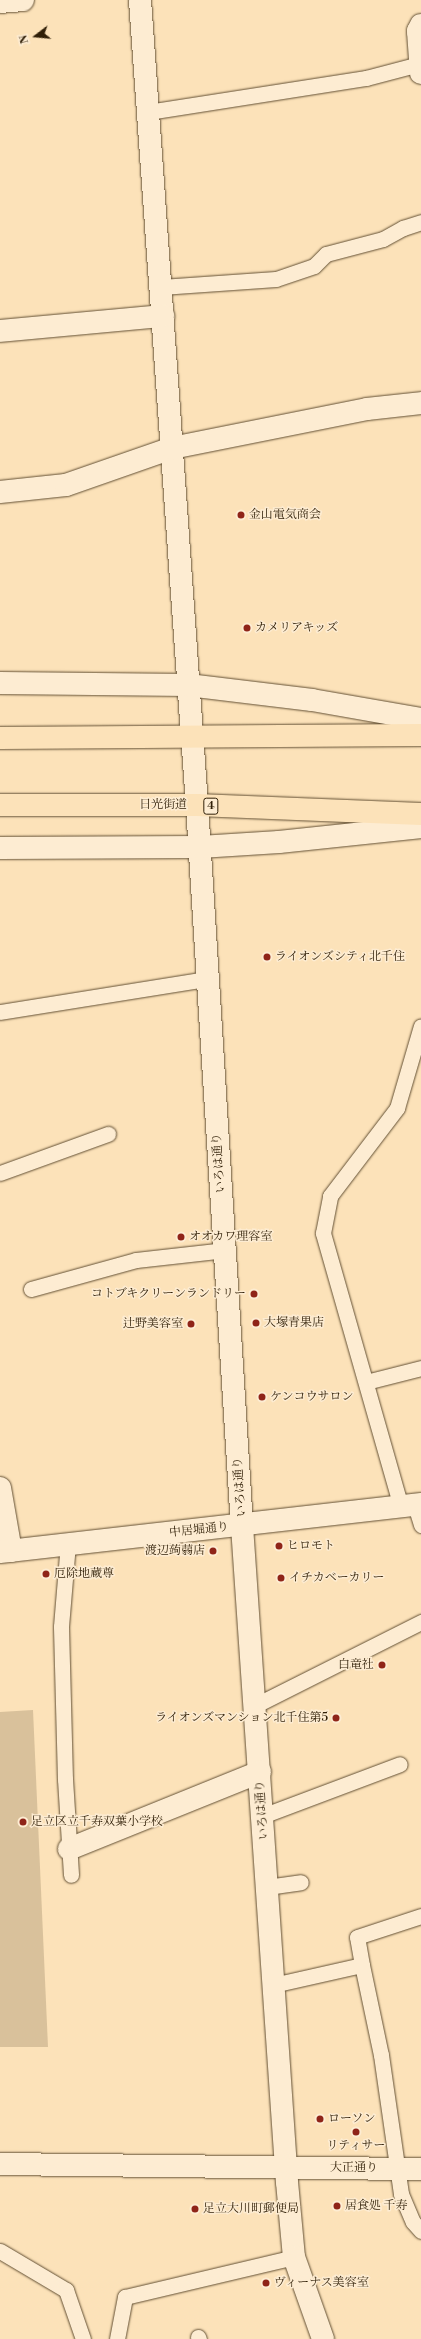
<!DOCTYPE html>
<html>
<head>
<meta charset="utf-8">
<style>
	body { margin:0 }
	#map { position:relative; width:421px; height:2339px; overflow:hidden; background:#fce2b9; font-family:"Libre Bodoni","Noto Serif JP",serif }
	div>[style] { position:absolute }
	[style*='--x'] { left:calc(var(--x)*1px); top:calc(var(--y)*1px); width:calc(var(--w)*1px); rotate:calc(var(--a)*1deg) }
	.green>* { inset:0; background:#d9c19b }
	.roads { filter:drop-shadow(0 0 1px #635034) drop-shadow(0 0 1px #635034) }
	.lane>* { height:15px; margin:-7.5px; padding:0 7.5px; transform-origin:7.5px; border-radius:7.5px; background:#fdecd2 }
	.street>* { height:22px; margin:-11px; padding:0 11px; transform-origin:11px; border-radius:11px; background:#fdecd2 }
	.secondary>* { height:22px; margin:-11px; padding:0 11px; transform-origin:11px; border-radius:11px; background:#fdecd2 }
	.highway>* { height:22px; margin:-11px; padding:0 11px; transform-origin:11px; border-radius:11px; background:#fce2b9 }
	.dots>* { width:11px; height:11px; translate:-50% -50%; box-sizing:border-box; border:2px solid #fdecd2; border-radius:50% }
	span { translate:-50% -50%; white-space:nowrap; text-align:center; line-height:1.15; -webkit-text-stroke:3px #fdecd2; paint-order:stroke }
	.shield-label span { padding:1px 3px; background:#fdecd2; border:1px solid; border-radius:3px; -webkit-text-stroke-width:0 }
	.shield-label { font-size:11px; color:#301f07; font-weight:700 }
	.poi-label { font-size:12px; color:#301f07 }
	.left { translate:0 -50%; text-align:left }
	.right { translate:-100% -50%; text-align:right }
	.street-label { font-size:12px; color:#301f07 }
	.north { position:absolute; left:16px; top:16px; width:40px; height:40px; -webkit-text-stroke:3px #fdecd2; paint-order:stroke; rotate:254deg; font-size:11px; font-weight:700; line-height:16px; text-align:center; color:#301f07 }
	.north::after { content:''; display:block; margin:auto; width:14px; height:18px; background:#301f07; clip-path:polygon(50% 0,100% 100%,50% 72%,0 100%) }
</style>
</head>
<body>
<div id="map">
	<div class="green">
		<div style="clip-path:polygon(33px 1710px,48px 2047px,0 2047px,0 1712px)"></div>
	</div>
	<div class="roads">
		<div class="lane">
			<div style="--x:148;--y:112;--w:221;--a:-8.9"></div>
			<div style="--x:366;--y:78;--w:55;--a:-14.8"></div>
			<div style="--x:161;--y:287;--w:115;--a:-4"></div>
			<div style="--x:276;--y:279;--w:40;--a:-18.9"></div>
			<div style="--x:314;--y:266;--w:17;--a:-45"></div>
			<div style="--x:326;--y:254;--w:59;--a:-14.7"></div>
			<div style="--x:383;--y:239;--w:23;--a:-29"></div>
			<div style="--x:403;--y:228;--w:19;--a:-18"></div>
			<div style="--x:0;--y:1012;--w:210;--a:-9.1"></div>
			<div style="--x:0;--y:1173;--w:115;--a:-19.9"></div>
			<div style="--x:31;--y:1289;--w:109;--a:-15.4"></div>
			<div style="--x:136;--y:1260;--w:90;--a:-6.4"></div>
			<div style="--x:366;--y:1382;--w:57;--a:-14.3"></div>
			<div style="--x:415;--y:1505;--w:21;--a:73"></div>
			<div style="--x:401;--y:1507;--w:285;--a:-105.9"></div>
			<div style="--x:323;--y:1233;--w:38;--a:-79"></div>
			<div style="--x:330;--y:1196;--w:111;--a:-52.7"></div>
			<div style="--x:397;--y:1108;--w:85;--a:-73.7"></div>
			<div style="--x:68;--y:1543;--w:84;--a:94.8"></div>
			<div style="--x:61;--y:1627;--w:152;--a:88.5"></div>
			<div style="--x:65;--y:1779;--w:96;--a:86.4"></div>
			<div style="--x:256;--y:1705;--w:185;--a:-26.7"></div>
			<div style="--x:262;--y:1816;--w:147;--a:-20.6"></div>
			<div style="--x:267;--y:1887;--w:34;--a:-8"></div>
			<div style="--x:362;--y:1965;--w:28;--a:-100"></div>
			<div style="--x:357;--y:1937;--w:67;--a:-18.2"></div>
			<div style="--x:273;--y:1985;--w:91;--a:-12.7"></div>
			<div style="--x:362;--y:1965;--w:92;--a:78.1"></div>
			<div style="--x:381;--y:2055;--w:140;--a:81.8"></div>
			<div style="--x:401;--y:2194;--w:30;--a:67"></div>
			<div style="--x:413;--y:2222;--w:12;--a:48"></div>
			<div style="--x:0;--y:2251;--w:77;--a:30.6"></div>
			<div style="--x:66;--y:2290;--w:52;--a:70.9"></div>
			<div style="--x:198;--y:2337;--w:2;--a:63"></div>
			<div style="--x:117;--y:2339;--w:43;--a:-79.2"></div>
			<div style="--x:125;--y:2297;--w:174;--a:-13.3"></div>
		</div>
		<div class="street">
			<div style="--x:140;--y:0;--w:807;--a:85.95"></div>
			<div style="--x:197;--y:805;--w:722;--a:86.43"></div>
			<div style="--x:242;--y:1526;--w:658;--a:86.08"></div>
			<div style="--x:287;--y:2182;--w:75;--a:84.7"></div>
			<div style="--x:294;--y:2257;--w:87;--a:70.5"></div>
			<div style="--x:0;--y:2;--w:23;--a:-5"></div>
			<div style="--x:421;--y:25;--w:7;--a:117"></div>
			<div style="--x:418;--y:31;--w:42;--a:85.9"></div>
			<div style="--x:0;--y:331;--w:164;--a:-5.3"></div>
			<div style="--x:0;--y:492;--w:66;--a:-6.1"></div>
			<div style="--x:66;--y:485;--w:112;--a:-19.2"></div>
			<div style="--x:172;--y:448;--w:199;--a:-11.3"></div>
			<div style="--x:367;--y:409;--w:54;--a:-6.3"></div>
			<div style="--x:0;--y:1488;--w:64;--a:80.1"></div>
			<div style="--x:0;--y:1552;--w:424;--a:-6.5"></div>
			<div style="--x:69;--y:1849;--w:206;--a:-22"></div>
		</div>
		<div class="secondary">
			<div style="--x:0;--y:683;--w:188;--a:0.6"></div>
			<div style="--x:188;--y:685;--w:125;--a:6.9"></div>
			<div style="--x:312;--y:700;--w:111;--a:9.9"></div>
			<div style="--x:0;--y:848;--w:200;--a:-0.3"></div>
			<div style="--x:200;--y:847;--w:79;--a:-3.6"></div>
			<div style="--x:279;--y:842;--w:143;--a:-6"></div>
			<div style="--x:0;--y:2164;--w:421;--a:0.7"></div>
		</div>
		<div class="highway">
			<div style="--x:0;--y:738;--w:421;--a:-0.4"></div>
			<div style="--x:0;--y:805;--w:197;--a:0"></div>
			<div style="--x:197;--y:805;--w:224;--a:2.3"></div>
		</div>
	</div>
	<div class="dots">
		<div style="left:241px;top:515px;background:#8f2418"></div>
		<div style="left:247px;top:628px;background:#8f2418"></div>
		<div style="left:267px;top:957px;background:#8f2418"></div>
		<div style="left:181px;top:1237px;background:#8f2418"></div>
		<div style="left:254px;top:1294px;background:#8f2418"></div>
		<div style="left:256px;top:1323px;background:#8f2418"></div>
		<div style="left:191px;top:1324px;background:#8f2418"></div>
		<div style="left:262px;top:1397px;background:#8f2418"></div>
		<div style="left:279px;top:1546px;background:#8f2418"></div>
		<div style="left:213px;top:1551px;background:#8f2418"></div>
		<div style="left:46px;top:1574px;background:#8f2418"></div>
		<div style="left:281px;top:1578px;background:#8f2418"></div>
		<div style="left:382px;top:1665px;background:#8f2418"></div>
		<div style="left:336px;top:1718px;background:#8f2418"></div>
		<div style="left:23px;top:1822px;background:#8f2418"></div>
		<div style="left:320px;top:2119px;background:#8f2418"></div>
		<div style="left:356px;top:2132px;background:#8f2418"></div>
		<div style="left:337px;top:2206px;background:#8f2418"></div>
		<div style="left:195px;top:2209px;background:#8f2418"></div>
		<div style="left:266px;top:2283px;background:#8f2418"></div>
	</div>
	<div class="shield-label">
		<span style="left:211px;top:806px">4</span>
	</div>
	<div class="poi-label">
		<span class="left" style="left:249px;top:515px">金山電気商会</span>
		<span class="left" style="left:255px;top:628px">カメリアキッズ</span>
		<span class="left" style="left:275px;top:957px">ライオンズシティ北千住</span>
		<span class="left" style="left:189px;top:1237px">オオカワ理容室</span>
		<span class="right" style="left:246px;top:1294px">コトブキクリーンランドリー</span>
		<span class="left" style="left:264px;top:1323px">大塚青果店</span>
		<span class="right" style="left:183px;top:1324px">辻野美容室</span>
		<span class="left" style="left:270px;top:1397px">ケンコウサロン</span>
		<span class="left" style="left:287px;top:1546px">ヒロモト</span>
		<span class="right" style="left:205px;top:1551px">渡辺蒟蒻店</span>
		<span class="left" style="left:54px;top:1574px">厄除地蔵尊</span>
		<span class="left" style="left:289px;top:1578px">イチカベーカリー</span>
		<span class="right" style="left:374px;top:1665px">白竜社</span>
		<span class="right" style="left:328px;top:1718px">ライオンズマンション北千住第5</span>
		<span class="left" style="left:31px;top:1822px">足立区立千寿双葉小学校</span>
		<span class="left" style="left:328px;top:2119px">ローソン</span>
		<span style="left:356px;top:2146px">リティサー</span>
		<span class="left" style="left:345px;top:2206px">居食処 千寿</span>
		<span class="left" style="left:203px;top:2209px">足立大川町郵便局</span>
		<span class="left" style="left:274px;top:2283px">ヴィーナス美容室</span>
	</div>
	<div class="street-label">
		<span style="left:163px;top:805px">日光街道</span>
		<span style="left:219px;top:1163px;rotate:-94deg">いろは通り</span>
		<span style="left:240px;top:1487px;rotate:-94deg">いろは通り</span>
		<span style="left:199px;top:1530px;rotate:-6deg">中居堀通り</span>
		<span style="left:262px;top:1810px;rotate:-94deg">いろは通り</span>
		<span style="left:354px;top:2168px">大正通り</span>
	</div>
	<div class="north">N</div>
</div>
</body>
</html>
